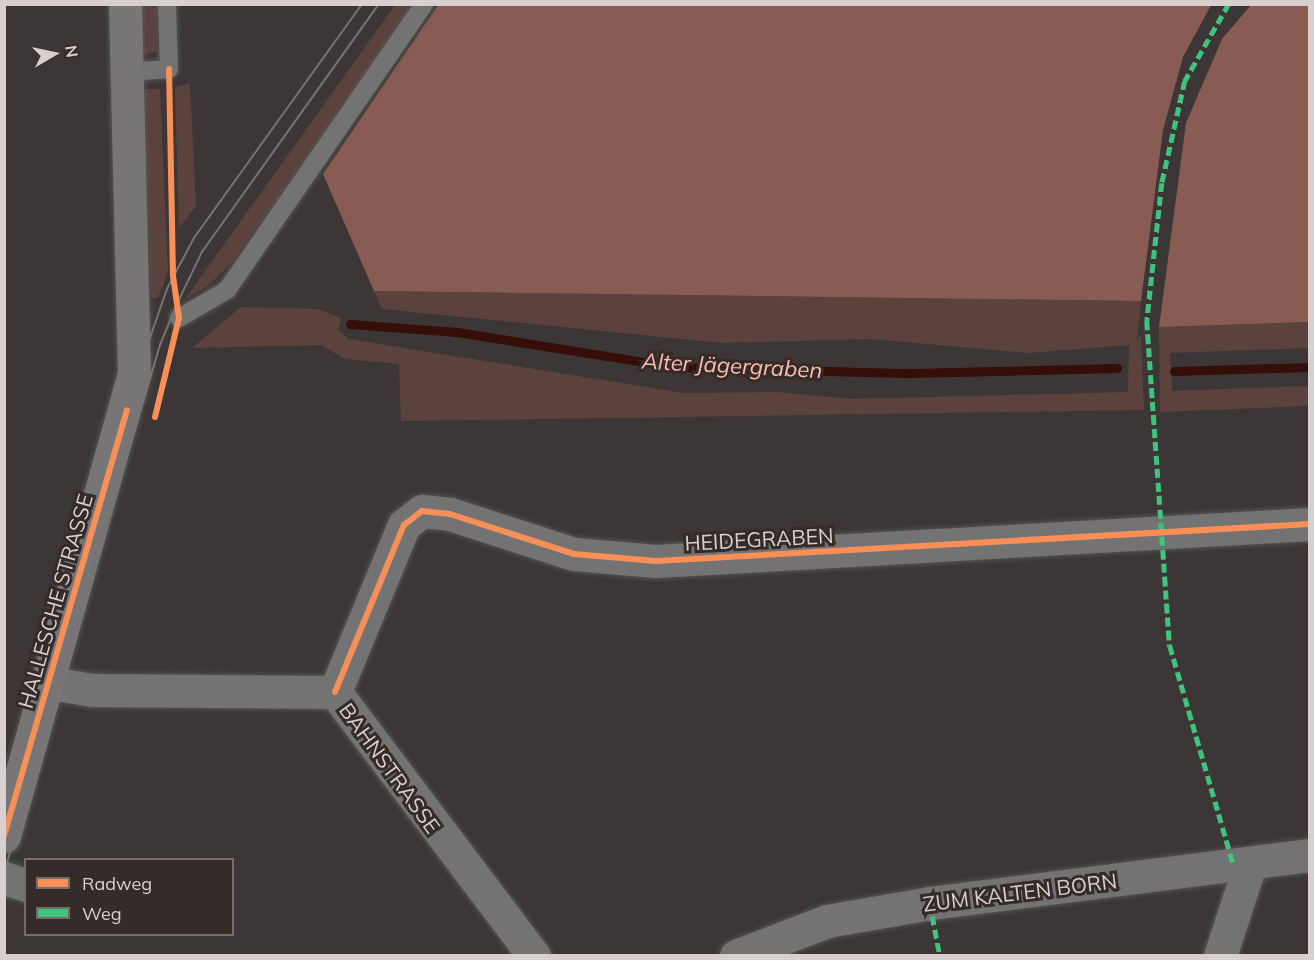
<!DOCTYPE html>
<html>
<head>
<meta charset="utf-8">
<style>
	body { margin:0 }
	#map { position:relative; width:1314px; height:960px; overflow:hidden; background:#3c3736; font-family:Mulish,sans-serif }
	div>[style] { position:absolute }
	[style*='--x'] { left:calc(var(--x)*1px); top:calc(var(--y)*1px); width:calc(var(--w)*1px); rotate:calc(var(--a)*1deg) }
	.green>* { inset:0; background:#5c423d }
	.forest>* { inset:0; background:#895c53 }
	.stream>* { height:9px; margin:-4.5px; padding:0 4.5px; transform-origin:4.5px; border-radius:4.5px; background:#360e08 }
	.roads { filter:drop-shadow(0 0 2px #575352) drop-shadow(0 0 2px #575352) }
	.lane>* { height:18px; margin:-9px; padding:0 9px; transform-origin:9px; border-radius:9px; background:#737373 }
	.street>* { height:33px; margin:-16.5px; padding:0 16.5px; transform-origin:16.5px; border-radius:16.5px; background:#737373 }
	.secondary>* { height:33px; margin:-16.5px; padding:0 16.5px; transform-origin:16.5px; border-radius:16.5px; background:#777576 }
	.tram>* { height:1.5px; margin:-0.75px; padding:0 0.75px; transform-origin:0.75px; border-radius:0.75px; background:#767474 }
	.quiet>* { height:4.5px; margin-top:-2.25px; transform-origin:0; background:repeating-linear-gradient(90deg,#40c37c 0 9px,transparent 0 13.5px) }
	.cycleway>* { height:6px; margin:-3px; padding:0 3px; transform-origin:3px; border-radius:3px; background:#f78f57 }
	span { translate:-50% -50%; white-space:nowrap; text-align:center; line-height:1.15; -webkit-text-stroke:6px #352b29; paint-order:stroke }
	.street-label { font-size:21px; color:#d7d0cf }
	.water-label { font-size:22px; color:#ffbcaf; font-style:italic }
	.frame { position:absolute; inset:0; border:6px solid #d7d0cf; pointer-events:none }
	.legend { position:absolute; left:24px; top:858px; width:210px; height:78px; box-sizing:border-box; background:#352b29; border:2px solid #766d6b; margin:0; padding:8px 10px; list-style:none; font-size:18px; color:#d7d0cf }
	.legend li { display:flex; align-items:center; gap:12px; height:30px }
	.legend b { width:30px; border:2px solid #766d6b }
	.north { position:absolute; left:24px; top:24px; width:60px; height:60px; -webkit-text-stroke:4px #352b29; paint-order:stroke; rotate:81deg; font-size:16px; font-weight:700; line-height:24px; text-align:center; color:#d7d0cf }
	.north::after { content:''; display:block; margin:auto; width:21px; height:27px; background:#d7d0cf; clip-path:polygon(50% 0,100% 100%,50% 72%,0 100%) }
</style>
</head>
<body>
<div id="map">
	<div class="green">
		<div style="clip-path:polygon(141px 5px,157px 5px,158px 51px,142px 56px)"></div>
		<div style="clip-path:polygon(395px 5px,417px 5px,236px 258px,209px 285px,185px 299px)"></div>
		<div style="clip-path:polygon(190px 83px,196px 206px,179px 228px,175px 87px)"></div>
		<div style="clip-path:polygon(144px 89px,160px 89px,168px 272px,158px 298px,151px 298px)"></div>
		<div style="clip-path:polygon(374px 291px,1141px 301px,1137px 341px,1141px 335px,1144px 410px,401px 421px,399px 364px,345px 359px,321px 345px,192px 348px,241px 307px,318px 309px,341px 318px,338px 330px,348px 339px,683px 393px,776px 392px,852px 399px,1128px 392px,1129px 345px,1028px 353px,871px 339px,722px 343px,382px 309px)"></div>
		<div style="clip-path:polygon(1309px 322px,1309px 348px,1170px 353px,1172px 391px,1309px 386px,1309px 406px,1160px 412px,1159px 327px)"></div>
	</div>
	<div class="forest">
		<div style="clip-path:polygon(438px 5px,438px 4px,1211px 5px,1183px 57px,1163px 130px,1141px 301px,374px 291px,323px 174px)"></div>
		<div style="clip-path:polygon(1251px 5px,1309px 5px,1309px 322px,1159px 327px,1186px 123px,1222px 39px)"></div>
	</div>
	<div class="stream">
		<div style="--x:350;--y:324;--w:107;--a:4.3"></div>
		<div style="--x:457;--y:332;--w:222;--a:9.1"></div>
		<div style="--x:676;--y:367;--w:236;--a:1.5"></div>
		<div style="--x:912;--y:373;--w:205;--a:-1.4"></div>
		<div style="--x:1174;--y:371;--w:136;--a:-1.7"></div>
	</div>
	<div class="roads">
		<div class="lane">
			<div style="--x:128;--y:72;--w:41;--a:-4.2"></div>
			<div style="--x:169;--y:69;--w:65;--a:-91.8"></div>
			<div style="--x:179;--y:318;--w:56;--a:-30.3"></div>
			<div style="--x:227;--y:290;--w:347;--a:-55.4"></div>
		</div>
		<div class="street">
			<div style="--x:50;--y:683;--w:43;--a:9.5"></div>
			<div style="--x:92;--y:690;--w:243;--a:0.5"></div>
			<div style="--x:335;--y:692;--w:331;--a:53"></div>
			<div style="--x:335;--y:692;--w:181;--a:-67.6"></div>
			<div style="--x:404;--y:525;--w:23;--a:-38"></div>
			<div style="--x:422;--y:511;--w:28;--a:6"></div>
			<div style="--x:450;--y:514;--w:130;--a:17.9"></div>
			<div style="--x:574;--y:554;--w:82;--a:4.9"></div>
			<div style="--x:656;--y:561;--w:655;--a:-3.24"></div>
			<div style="--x:4;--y:878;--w:23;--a:18"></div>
			<div style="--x:736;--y:956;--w:97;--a:-21"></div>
			<div style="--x:827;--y:921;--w:105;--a:-9.9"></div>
			<div style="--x:930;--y:903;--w:383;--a:-7.2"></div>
			<div style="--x:1220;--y:956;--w:97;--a:-71.9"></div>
		</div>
		<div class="secondary">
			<div style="--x:4;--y:836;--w:481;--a:-74.3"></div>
			<div style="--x:134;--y:373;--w:369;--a:-91.4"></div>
		</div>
	</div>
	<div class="tram">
		<div style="--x:4;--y:823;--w:449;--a:-73.6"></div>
		<div style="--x:131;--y:392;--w:109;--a:-70.7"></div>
		<div style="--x:167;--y:289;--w:58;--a:-62.1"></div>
		<div style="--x:194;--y:238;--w:288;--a:-54.3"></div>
		<div style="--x:4;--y:873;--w:551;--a:-73.54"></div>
		<div style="--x:160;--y:345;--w:44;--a:-67.5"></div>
		<div style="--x:177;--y:304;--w:58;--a:-64.3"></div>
		<div style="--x:202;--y:252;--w:305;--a:-54.5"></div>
	</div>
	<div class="quiet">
		<div style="--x:1229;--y:4;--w:89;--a:119.7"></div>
		<div style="--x:1185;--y:81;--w:105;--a:102.7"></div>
		<div style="--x:1162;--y:183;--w:139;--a:96.2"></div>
		<div style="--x:1147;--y:321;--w:326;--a:86"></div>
		<div style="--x:1170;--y:646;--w:229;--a:73.8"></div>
		<div style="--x:930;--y:903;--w:54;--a:79.3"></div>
	</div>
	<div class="cycleway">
		<div style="--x:155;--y:417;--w:102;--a:-76.4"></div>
		<div style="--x:179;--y:318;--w:42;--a:-98.1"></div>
		<div style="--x:173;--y:276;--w:207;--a:-91.1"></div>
		<div style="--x:335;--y:692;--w:181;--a:-67.6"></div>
		<div style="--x:404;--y:525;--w:23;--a:-38"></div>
		<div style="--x:422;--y:511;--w:28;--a:6"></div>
		<div style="--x:450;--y:514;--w:130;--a:17.9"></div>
		<div style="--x:574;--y:554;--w:82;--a:4.9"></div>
		<div style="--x:656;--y:561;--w:655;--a:-3.24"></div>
		<div style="--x:4;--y:836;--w:443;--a:-73.9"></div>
	</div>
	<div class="street-label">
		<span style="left:759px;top:539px;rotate:-3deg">HEIDEGRABEN</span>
		<span style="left:55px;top:601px;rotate:-74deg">HALLESCHE STRASSE</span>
		<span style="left:390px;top:768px;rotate:54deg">BAHNSTRASSE</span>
		<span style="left:1020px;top:892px;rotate:-7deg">ZUM KALTEN BORN</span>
	</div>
	<div class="water-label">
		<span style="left:732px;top:366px;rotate:3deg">Alter Jägergraben</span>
	</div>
	<div class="frame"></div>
	<ul class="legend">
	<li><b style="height:8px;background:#f78f57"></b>Radweg</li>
	<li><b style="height:8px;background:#40c37c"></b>Weg</li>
	</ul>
	<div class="north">N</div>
</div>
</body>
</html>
